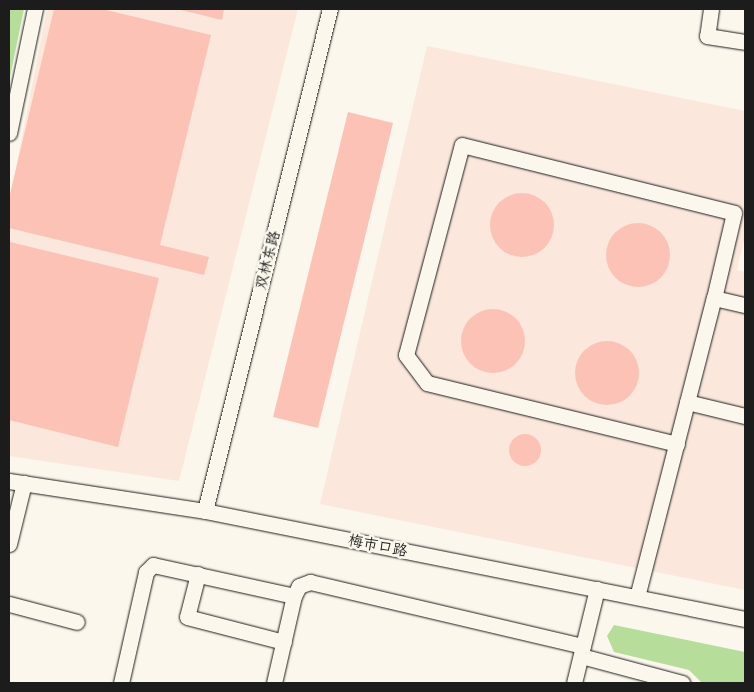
<!DOCTYPE html>
<html>
<head>
<meta charset="utf-8">
<style>
	body { margin:0 }
	#map { position:relative; width:754px; height:692px; overflow:hidden; background:#fbf7ec; font-family:"Patrick Hand","LXGW WenKai TC",sans-serif }
	div>[style] { position:absolute }
	[style*='--x'] { left:calc(var(--x)*1px); top:calc(var(--y)*1px); width:calc(var(--w)*1px); rotate:calc(var(--a)*1deg) }
	.built>* { inset:0; background:#fbe7dc }
	.green>* { inset:0; background:#b6de9a }
	.building>* { inset:0; background:#fcc2b5 }
	.round { border-radius:50% }
	.roads { filter:drop-shadow(0 0 1px #1c1c1c) drop-shadow(0 0 1px #1c1c1c) }
	.minor>* { height:15px; margin:-7.5px; padding:0 7.5px; transform-origin:7.5px; border-radius:7.5px; background:#fbf7ec }
	span { translate:-50% -50%; white-space:nowrap; text-align:center; line-height:1.15; -webkit-text-stroke:5px #fbf7ec; paint-order:stroke }
	.street-label { font-size:15px; color:#1c1c1c }
	.frame { position:absolute; inset:0; border:10px solid #1c1c1c; pointer-events:none }
</style>
</head>
<body>
<div id="map">
	<div class="built">
		<div style="clip-path:polygon(47px 9px,298px 9px,179px 481px,9px 456px,9px 204px)"></div>
		<div style="clip-path:polygon(427px 46px,745px 111px,745px 236px,737px 270px,745px 272px,745px 590px,320px 504px)"></div>
	</div>
	<div class="green">
		<div style="clip-path:polygon(9px 9px,24px 9px,9px 82px)"></div>
		<div style="clip-path:polygon(614px 625px,745px 652px,745px 683px,702px 683px,689px 670px,614px 652px,607px 636px)"></div>
	</div>
	<div class="building">
		<div style="clip-path:polygon(54px 9px,102px 9px,211px 35px,160px 245px,209px 257px,204px 275px,9px 228px,9px 198px)"></div>
		<div style="clip-path:polygon(177px 9px,224px 9px,222px 20px)"></div>
		<div style="clip-path:polygon(348px 112px,393px 123px,318px 428px,273px 417px)"></div>
		<div class="round" style="left:490px;top:193px;width:64px;height:64px"></div>
		<div class="round" style="left:606px;top:223px;width:64px;height:64px"></div>
		<div style="clip-path:polygon(10px 242px,159px 278px,118px 447px,9px 420px)"></div>
		<div class="round" style="left:461px;top:309px;width:64px;height:64px"></div>
		<div class="round" style="left:575px;top:341px;width:64px;height:64px"></div>
		<div class="round" style="left:509px;top:434px;width:32px;height:32px"></div>
	</div>
	<div class="roads">
		<div class="minor">
			<div style="--x:711;--y:9;--w:27;--a:98"></div>
			<div style="--x:707;--y:36;--w:38;--a:9"></div>
			<div style="--x:9;--y:133;--w:127;--a:-78.2"></div>
			<div style="--x:687;--y:402;--w:60;--a:13.6"></div>
			<div style="--x:677;--y:444;--w:257;--a:-166.3"></div>
			<div style="--x:427;--y:383;--w:35;--a:-127"></div>
			<div style="--x:406;--y:355;--w:217;--a:-75.1"></div>
			<div style="--x:462;--y:145;--w:280;--a:14"></div>
			<div style="--x:734;--y:213;--w:87;--a:103.2"></div>
			<div style="--x:9;--y:481;--w:198;--a:8.7"></div>
			<div style="--x:205;--y:511;--w:551;--a:11.31"></div>
			<div style="--x:205;--y:511;--w:517;--a:-76.02"></div>
			<div style="--x:9;--y:544;--w:63;--a:-76.2"></div>
			<div style="--x:198;--y:574;--w:44;--a:104.3"></div>
			<div style="--x:187;--y:617;--w:100;--a:14.5"></div>
			<div style="--x:637;--y:597;--w:309;--a:-75.6"></div>
			<div style="--x:714;--y:298;--w:32;--a:13"></div>
			<div style="--x:9;--y:604;--w:70;--a:14.8"></div>
			<div style="--x:581;--y:656;--w:105;--a:15"></div>
			<div style="--x:121;--y:683;--w:114;--a:-77.3"></div>
			<div style="--x:146;--y:572;--w:10;--a:-45"></div>
			<div style="--x:153;--y:565;--w:144;--a:12.4"></div>
			<div style="--x:274;--y:683;--w:89;--a:-77.1"></div>
			<div style="--x:294;--y:596;--w:11;--a:-63"></div>
			<div style="--x:299;--y:586;--w:12;--a:-20"></div>
			<div style="--x:310;--y:582;--w:280;--a:13.2"></div>
			<div style="--x:574;--y:683;--w:97;--a:-76.3"></div>
		</div>
	</div>
	<div class="street-label">
		<span style="left:267px;top:260px;rotate:-76deg">双林东路</span>
		<span style="left:378px;top:545px;rotate:11deg">梅市口路</span>
	</div>
	<div class="frame"></div>
</div>
</body>
</html>
